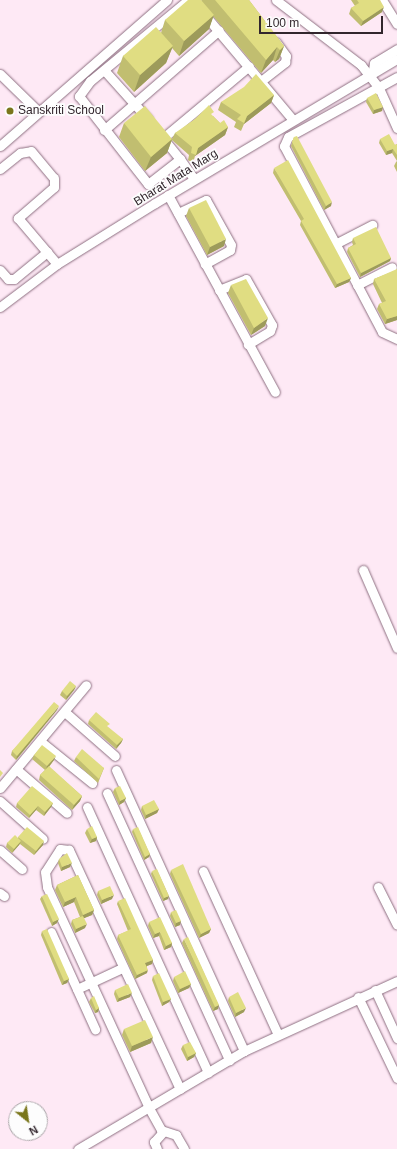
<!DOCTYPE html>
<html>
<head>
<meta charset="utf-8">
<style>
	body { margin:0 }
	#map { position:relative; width:397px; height:1149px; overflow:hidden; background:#fee9f5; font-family:Arial,sans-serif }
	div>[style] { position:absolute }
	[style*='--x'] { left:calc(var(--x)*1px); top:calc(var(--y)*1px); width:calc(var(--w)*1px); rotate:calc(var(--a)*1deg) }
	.roads { filter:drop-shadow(0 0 1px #8e7082) drop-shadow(0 0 1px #8e7082) }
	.minor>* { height:9px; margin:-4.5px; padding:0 4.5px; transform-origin:4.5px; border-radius:4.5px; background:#fff }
	.wall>* { inset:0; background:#c1be70 }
	.shaded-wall>* { inset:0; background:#9d9b5b }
	.building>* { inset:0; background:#e0dd82 }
	.dots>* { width:11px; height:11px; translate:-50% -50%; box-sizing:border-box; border:2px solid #fdfdfd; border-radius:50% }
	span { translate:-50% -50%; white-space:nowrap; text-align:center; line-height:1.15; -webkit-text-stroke:3.5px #fdfdfd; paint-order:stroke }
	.poi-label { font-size:12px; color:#32262d }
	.left { translate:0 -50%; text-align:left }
	.street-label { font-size:12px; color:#32262d }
	.north { position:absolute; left:8px; top:1101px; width:40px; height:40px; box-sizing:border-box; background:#fdfdfd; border:1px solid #aca7aa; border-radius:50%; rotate:150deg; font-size:11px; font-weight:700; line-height:16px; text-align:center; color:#32262d }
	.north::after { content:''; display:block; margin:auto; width:14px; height:18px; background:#7a761b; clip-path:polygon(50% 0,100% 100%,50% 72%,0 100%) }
	.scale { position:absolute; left:259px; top:16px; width:124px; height:18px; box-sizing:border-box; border:2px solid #32262d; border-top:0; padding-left:5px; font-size:12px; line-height:14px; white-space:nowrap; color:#32262d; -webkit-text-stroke:3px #fdfdfd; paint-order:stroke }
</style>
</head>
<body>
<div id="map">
	<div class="roads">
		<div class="minor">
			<div style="--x:188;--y:0;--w:127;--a:140.4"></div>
			<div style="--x:90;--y:81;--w:19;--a:126"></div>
			<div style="--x:79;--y:96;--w:112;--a:51.9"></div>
			<div style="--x:148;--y:184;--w:41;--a:-38"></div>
			<div style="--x:180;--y:159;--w:24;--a:55"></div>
			<div style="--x:276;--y:0;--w:107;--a:37.4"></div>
			<div style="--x:361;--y:65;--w:29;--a:52"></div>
			<div style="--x:379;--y:88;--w:44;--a:65.8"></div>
			<div style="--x:382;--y:0;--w:28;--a:58"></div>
			<div style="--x:204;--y:14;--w:138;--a:50"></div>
			<div style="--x:104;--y:70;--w:66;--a:48.1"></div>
			<div style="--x:373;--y:70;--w:7;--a:-82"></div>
			<div style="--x:374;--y:63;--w:27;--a:-31"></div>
			<div style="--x:0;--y:74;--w:54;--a:44.3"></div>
			<div style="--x:397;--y:77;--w:124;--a:151.2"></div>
			<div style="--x:288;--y:137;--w:10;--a:114"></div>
			<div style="--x:284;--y:146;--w:210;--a:62.2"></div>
			<div style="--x:382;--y:332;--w:17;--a:25"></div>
			<div style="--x:261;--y:81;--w:31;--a:-38"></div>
			<div style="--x:285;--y:62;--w:6;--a:-81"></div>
			<div style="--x:286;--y:56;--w:17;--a:-126"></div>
			<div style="--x:104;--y:130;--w:152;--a:-41"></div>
			<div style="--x:162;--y:137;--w:28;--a:51"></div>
			<div style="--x:163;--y:138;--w:112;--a:-39.9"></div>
			<div style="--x:0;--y:146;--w:222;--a:-41.2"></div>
			<div style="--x:0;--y:169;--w:26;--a:-39"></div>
			<div style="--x:20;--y:153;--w:11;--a:-10"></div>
			<div style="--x:31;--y:151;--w:35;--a:50"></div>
			<div style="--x:54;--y:178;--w:9;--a:90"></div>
			<div style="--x:54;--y:187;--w:48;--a:139.3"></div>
			<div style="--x:18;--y:218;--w:60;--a:49.7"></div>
			<div style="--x:168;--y:195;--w:224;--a:61.5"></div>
			<div style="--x:178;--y:213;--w:31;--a:-25"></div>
			<div style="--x:206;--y:200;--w:51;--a:60.9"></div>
			<div style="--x:231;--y:245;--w:5;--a:101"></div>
			<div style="--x:230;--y:250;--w:29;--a:151"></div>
			<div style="--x:335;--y:244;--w:42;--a:-27.2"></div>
			<div style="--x:0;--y:270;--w:12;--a:48"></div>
			<div style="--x:8;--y:279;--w:6;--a:0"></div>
			<div style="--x:14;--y:279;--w:43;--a:-39.3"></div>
			<div style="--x:357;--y:285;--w:39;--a:-27"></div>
			<div style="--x:219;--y:290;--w:29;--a:-22"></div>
			<div style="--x:246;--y:279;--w:53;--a:60.5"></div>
			<div style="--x:272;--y:325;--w:6;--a:108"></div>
			<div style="--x:270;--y:331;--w:26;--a:149"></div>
			<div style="--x:0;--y:307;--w:71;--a:-37"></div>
			<div style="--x:57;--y:264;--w:115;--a:-31.9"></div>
			<div style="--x:155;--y:203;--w:282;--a:-30.8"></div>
			<div style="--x:363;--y:570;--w:85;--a:66.4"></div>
			<div style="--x:66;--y:713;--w:65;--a:41.3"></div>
			<div style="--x:40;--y:741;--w:67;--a:38.9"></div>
			<div style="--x:16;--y:769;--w:67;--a:40.8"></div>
			<div style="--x:116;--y:770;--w:309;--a:65.5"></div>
			<div style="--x:0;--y:788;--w:134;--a:-50.1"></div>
			<div style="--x:107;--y:793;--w:294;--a:65.4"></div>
			<div style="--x:0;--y:801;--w:57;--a:41.5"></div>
			<div style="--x:87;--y:807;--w:292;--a:65.5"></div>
			<div style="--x:0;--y:850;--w:29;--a:41"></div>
			<div style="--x:203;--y:871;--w:180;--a:65.4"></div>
			<div style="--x:378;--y:887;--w:42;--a:63.4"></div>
			<div style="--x:0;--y:893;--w:5;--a:37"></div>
			<div style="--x:51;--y:932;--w:107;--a:65.6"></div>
			<div style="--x:77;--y:989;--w:50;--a:-25"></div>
			<div style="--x:375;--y:990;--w:53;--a:65.4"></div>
			<div style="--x:358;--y:997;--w:90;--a:64.3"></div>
			<div style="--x:180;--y:1089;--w:264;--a:-114.9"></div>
			<div style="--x:69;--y:850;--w:9;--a:-174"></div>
			<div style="--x:60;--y:849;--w:27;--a:123"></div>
			<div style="--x:45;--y:872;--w:15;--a:82"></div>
			<div style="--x:47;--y:887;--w:243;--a:65.2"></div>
			<div style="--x:149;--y:1108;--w:25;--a:61"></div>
			<div style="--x:161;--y:1130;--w:16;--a:18"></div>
			<div style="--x:176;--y:1135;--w:16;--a:60"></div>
			<div style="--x:78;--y:1149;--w:193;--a:-30.6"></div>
			<div style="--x:244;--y:1051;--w:168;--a:-24.6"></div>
			<div style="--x:157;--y:1149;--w:8;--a:-113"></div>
			<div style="--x:154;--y:1142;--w:13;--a:-48"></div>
		</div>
	</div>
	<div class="wall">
		<div style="clip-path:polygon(202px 0,249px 0,284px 46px,279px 59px,275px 62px,273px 60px,261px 73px,213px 16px,209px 29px,179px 56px,172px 48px,166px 63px,134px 92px,117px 73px,123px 56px,161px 33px,165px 20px)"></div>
		<div style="clip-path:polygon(351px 0,380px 0,382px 12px,361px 26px,349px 14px,351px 8px,355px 6px)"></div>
		<div style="clip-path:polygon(274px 95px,271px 103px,244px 124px,241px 131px,234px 127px,236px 122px,218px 110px,221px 102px)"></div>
		<div style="clip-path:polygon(367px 98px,382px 111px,373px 114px,366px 102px)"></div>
		<div style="clip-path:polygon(213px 116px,220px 123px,228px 127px,225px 135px,195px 156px,193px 163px,188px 160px,189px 155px,172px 140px,167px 153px,145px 171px,119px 137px,124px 123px,172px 139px,175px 133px)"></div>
		<div style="clip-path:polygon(294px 137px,331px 206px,324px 210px,291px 146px)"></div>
		<div style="clip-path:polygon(380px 139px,395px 145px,397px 144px,397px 172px,394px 166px,396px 162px,397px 161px,392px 153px,386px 155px,379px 143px)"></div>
		<div style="clip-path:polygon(274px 168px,351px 278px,349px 282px,335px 288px,300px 225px,301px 221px,273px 173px)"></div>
		<div style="clip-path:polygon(189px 208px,224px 246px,207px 255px,186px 216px)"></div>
		<div style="clip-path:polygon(353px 238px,391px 258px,390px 261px,360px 277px,347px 252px,348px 248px,353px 245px,352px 242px)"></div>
		<div style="clip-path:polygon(397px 270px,397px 320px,385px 324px,377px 309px,379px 304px,382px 303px,373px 284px,374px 279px)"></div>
		<div style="clip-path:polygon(231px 285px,265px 326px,251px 335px,228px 293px)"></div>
		<div style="clip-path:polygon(76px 686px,74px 690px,66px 700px,60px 695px,62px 691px)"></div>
		<div style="clip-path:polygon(57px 710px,16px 760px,11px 755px,12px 751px)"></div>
		<div style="clip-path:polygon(89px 720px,123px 739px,121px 743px,116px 749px,88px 724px)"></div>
		<div style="clip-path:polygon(34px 755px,54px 760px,49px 767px,82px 796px,80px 801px,72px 810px,39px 780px,40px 775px,45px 770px,32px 759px)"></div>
		<div style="clip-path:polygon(76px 757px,104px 768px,98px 783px,74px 761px)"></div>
		<div style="clip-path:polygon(115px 788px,126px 798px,124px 802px,119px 805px,113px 792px)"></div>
		<div style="clip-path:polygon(17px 803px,53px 803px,51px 807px,44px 816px,36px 810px,29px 818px,16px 807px)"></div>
		<div style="clip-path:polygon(142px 806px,159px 809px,157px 813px,145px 819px,141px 810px)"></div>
		<div style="clip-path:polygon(87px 829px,97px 837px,96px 841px,90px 843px,85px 833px)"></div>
		<div style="clip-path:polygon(133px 829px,150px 854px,149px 857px,144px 860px,132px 832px)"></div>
		<div style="clip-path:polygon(18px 837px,43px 845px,34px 855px,20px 844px,12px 853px,6px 847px,7px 843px,18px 838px)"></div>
		<div style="clip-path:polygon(59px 859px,70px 867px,61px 871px,58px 863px)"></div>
		<div style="clip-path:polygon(171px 870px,211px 929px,209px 933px,199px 938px,170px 874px)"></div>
		<div style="clip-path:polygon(152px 871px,168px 899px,163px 901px,151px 874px)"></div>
		<div style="clip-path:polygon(78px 875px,94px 910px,92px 915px,84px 918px,85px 928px,75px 933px,71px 924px,72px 920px,80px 917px,74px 902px,63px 907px,55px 890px,57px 885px)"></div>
		<div style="clip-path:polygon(98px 891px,112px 899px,101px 904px,97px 895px)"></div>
		<div style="clip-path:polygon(42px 896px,57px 923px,52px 926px,40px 899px)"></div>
		<div style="clip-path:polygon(118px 901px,153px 960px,152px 964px,147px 966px,147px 973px,135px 979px,117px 939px,118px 935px,128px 931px,117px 904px)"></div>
		<div style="clip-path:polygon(171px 912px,180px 925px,175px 927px,170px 916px)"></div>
		<div style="clip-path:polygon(149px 922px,172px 943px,171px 947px,164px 950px,159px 936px,153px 938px,148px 926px)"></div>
		<div style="clip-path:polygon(42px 931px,69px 979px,67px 983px,62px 985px,41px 935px)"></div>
		<div style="clip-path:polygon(184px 939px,218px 1009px,213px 1011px,182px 943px)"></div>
		<div style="clip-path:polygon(153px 976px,171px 999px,169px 1002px,162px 1006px,152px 980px)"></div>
		<div style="clip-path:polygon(174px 977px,191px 984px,189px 988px,178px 993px,173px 981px)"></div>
		<div style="clip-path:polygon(115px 990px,130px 997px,117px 1002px,114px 994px)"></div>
		<div style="clip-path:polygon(229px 997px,244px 1012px,235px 1017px,228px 1001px)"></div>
		<div style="clip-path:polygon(91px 998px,99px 1008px,98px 1012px,95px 1013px,89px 1002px)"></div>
		<div style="clip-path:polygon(124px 1029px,151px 1043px,130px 1052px,122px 1035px)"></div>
		<div style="clip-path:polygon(183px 1045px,196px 1053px,194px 1057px,187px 1061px,181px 1049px)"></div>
	</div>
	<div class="shaded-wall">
		<div style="clip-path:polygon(384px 7px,382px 12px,361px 26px,363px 21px)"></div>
		<div style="clip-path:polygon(214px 15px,209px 29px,179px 56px,184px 41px)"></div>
		<div style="clip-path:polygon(173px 46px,166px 63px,134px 92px,140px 75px)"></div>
		<div style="clip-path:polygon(284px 46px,279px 59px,275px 62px,280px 50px)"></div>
		<div style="clip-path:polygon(277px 47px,273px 60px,261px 73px,266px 60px)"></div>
		<div style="clip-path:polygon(274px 95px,271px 103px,244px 124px,247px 116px)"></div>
		<div style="clip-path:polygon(383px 107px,382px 111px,373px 114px,374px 110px)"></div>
		<div style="clip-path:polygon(228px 127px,225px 135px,195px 156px,198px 148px)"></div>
		<div style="clip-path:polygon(172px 139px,167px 153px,145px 171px,151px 157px)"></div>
		<div style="clip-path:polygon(393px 149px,392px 153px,386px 155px,387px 151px)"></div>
		<div style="clip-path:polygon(332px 202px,331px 206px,324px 210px,326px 206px)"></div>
		<div style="clip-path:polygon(226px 239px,224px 246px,207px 255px,210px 247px)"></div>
		<div style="clip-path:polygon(391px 258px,390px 261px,360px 277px,361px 273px)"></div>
		<div style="clip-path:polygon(351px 278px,349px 282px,335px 288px,337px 284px)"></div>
		<div style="clip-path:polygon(397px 316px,397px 320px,385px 324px,387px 319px)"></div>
		<div style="clip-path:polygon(268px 318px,265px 326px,251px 335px,254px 328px)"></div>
		<div style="clip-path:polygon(76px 686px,74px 690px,66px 700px,67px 696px)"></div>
		<div style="clip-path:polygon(59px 706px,57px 710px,16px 760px,17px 756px)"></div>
		<div style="clip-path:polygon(123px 739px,121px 743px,116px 749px,117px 745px)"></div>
		<div style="clip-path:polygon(56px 756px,54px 760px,46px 770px,47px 766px)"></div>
		<div style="clip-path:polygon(82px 796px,80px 801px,72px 810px,74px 805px)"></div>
		<div style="clip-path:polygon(126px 798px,124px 802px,119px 805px,120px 801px)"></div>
		<div style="clip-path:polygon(53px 803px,51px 807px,44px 816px,45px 812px)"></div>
		<div style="clip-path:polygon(38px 806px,36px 810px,29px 818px,30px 815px)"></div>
		<div style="clip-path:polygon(159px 809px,157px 813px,145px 819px,146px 815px)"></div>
		<div style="clip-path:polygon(97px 837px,96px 841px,90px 843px,92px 839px)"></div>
		<div style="clip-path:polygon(21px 841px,19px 845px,12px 853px,14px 849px)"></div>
		<div style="clip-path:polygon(44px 841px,43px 845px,34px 855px,36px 851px)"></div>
		<div style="clip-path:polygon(150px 854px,149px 857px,144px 860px,145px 857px)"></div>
		<div style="clip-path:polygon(72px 863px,70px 867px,61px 871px,62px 867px)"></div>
		<div style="clip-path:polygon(114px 895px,112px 899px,101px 904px,102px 900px)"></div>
		<div style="clip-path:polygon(169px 896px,168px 899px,163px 901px,164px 898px)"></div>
		<div style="clip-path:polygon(76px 897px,74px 902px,63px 907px,65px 902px)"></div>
		<div style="clip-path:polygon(94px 910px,92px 915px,82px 919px,83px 915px)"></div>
		<div style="clip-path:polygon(59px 919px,57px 923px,52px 926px,53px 922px)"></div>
		<div style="clip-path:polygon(181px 921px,180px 925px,175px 927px,176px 923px)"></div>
		<div style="clip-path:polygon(87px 924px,85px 928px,75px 933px,76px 929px)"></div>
		<div style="clip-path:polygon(211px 929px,209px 933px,199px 938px,201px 934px)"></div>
		<div style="clip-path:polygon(160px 932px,159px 936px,153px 938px,155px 934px)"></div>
		<div style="clip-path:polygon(172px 943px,171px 947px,164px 950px,166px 946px)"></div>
		<div style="clip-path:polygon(153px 960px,152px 964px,144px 967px,145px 963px)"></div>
		<div style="clip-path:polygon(148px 970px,147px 973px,135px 979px,137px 975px)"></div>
		<div style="clip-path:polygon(69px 979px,67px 983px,62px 985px,64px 981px)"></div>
		<div style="clip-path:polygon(191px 984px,189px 988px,178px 993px,180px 989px)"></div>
		<div style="clip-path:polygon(132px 993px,130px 997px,117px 1002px,119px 998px)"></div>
		<div style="clip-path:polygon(171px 999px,169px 1002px,162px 1006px,163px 1002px)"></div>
		<div style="clip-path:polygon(219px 1005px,218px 1009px,213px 1011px,215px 1007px)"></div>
		<div style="clip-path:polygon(99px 1008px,98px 1012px,95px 1013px,96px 1010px)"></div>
		<div style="clip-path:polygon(246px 1008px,244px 1012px,235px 1017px,236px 1013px)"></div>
		<div style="clip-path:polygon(153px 1037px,151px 1043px,130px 1052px,132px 1046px)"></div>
		<div style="clip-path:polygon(196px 1053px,194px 1057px,187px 1061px,188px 1057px)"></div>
	</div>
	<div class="building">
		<div style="clip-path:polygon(188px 0,201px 0,214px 15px,184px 41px,165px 20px)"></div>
		<div style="clip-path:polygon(215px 0,249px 0,284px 46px,280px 50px,277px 47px,266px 60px)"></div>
		<div style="clip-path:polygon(357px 0,380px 0,384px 7px,363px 21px,351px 8px,359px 3px)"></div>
		<div style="clip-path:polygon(156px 27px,173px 46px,140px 75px,123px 56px)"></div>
		<div style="clip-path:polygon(256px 74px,274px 95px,247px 116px,244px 123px,237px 119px,241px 115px,221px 102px,244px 87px)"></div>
		<div style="clip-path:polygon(376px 93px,383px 107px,374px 110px,367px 98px)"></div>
		<div style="clip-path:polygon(209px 105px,214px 112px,211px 114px,220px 123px,224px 120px,228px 127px,198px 148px,196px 155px,191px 153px,192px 147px,175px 133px,195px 119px)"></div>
		<div style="clip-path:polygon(145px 106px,172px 139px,151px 157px,124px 123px)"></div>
		<div style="clip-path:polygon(389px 134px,395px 145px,397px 144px,397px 155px,393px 149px,387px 151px,380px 139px)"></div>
		<div style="clip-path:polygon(297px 136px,332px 202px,326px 206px,292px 142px,294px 137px)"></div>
		<div style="clip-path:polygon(288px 160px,351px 278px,337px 284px,301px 221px,304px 219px,274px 168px)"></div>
		<div style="clip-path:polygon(206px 200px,226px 239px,210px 247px,189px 208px)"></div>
		<div style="clip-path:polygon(376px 227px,391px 258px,361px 273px,348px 248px,356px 244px,353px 238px)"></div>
		<div style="clip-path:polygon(397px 269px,397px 316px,387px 319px,379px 304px,386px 301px,374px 279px)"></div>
		<div style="clip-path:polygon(246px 279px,268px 318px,254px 328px,231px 285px)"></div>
		<div style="clip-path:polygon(70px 681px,76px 686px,67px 696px,62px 691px)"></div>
		<div style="clip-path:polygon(54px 702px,59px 706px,17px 756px,12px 751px)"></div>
		<div style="clip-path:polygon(96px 712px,110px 724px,107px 726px,123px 739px,117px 745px,89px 720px)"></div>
		<div style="clip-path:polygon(42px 745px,56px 756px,47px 766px,34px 755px)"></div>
		<div style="clip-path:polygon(82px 749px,104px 768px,99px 779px,76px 757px)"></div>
		<div style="clip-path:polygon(49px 766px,82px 796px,74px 805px,40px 775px)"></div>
		<div style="clip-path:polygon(0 770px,3px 773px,0 777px)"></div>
		<div style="clip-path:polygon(32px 786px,53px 803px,45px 812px,38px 806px,30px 815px,17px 803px)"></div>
		<div style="clip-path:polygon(120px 786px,126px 798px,120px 801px,115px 788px)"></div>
		<div style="clip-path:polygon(154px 800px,159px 809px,146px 815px,142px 806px)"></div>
		<div style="clip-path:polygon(92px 826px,97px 837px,92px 839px,87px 829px)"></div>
		<div style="clip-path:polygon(27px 827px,44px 841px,36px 851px,18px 837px)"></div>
		<div style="clip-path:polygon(138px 827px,150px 854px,145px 857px,133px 829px)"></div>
		<div style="clip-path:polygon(15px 835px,21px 841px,14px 849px,7px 843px)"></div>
		<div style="clip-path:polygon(67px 853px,72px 863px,62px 867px,59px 859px)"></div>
		<div style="clip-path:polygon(183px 864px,211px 929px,201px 934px,171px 870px)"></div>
		<div style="clip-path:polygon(157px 869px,169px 896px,164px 898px,152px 871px)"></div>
		<div style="clip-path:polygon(78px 875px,94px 910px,83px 915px,76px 897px,65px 902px,57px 885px)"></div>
		<div style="clip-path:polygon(110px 886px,114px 895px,102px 900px,98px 891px)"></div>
		<div style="clip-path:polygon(47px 894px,59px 919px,53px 922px,42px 896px)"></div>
		<div style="clip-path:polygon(125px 898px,153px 960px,145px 963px,148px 970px,137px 975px,118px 935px,131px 929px,118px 901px)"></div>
		<div style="clip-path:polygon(176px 910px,181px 921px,176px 923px,171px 912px)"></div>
		<div style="clip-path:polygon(83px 916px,87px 924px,76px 929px,72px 920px)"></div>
		<div style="clip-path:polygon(160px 917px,172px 943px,166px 946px,160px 932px,155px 934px,149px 922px)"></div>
		<div style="clip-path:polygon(47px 929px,69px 979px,64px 981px,42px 931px)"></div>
		<div style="clip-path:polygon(188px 937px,219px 1005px,215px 1007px,184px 939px)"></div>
		<div style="clip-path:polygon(185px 971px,191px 984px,180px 989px,174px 977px)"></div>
		<div style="clip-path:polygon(159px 973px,171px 999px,163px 1002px,153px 976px)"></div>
		<div style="clip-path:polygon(128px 984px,132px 993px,119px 998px,115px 990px)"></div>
		<div style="clip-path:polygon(238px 992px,246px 1008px,236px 1013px,229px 997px)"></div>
		<div style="clip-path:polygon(94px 996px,99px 1008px,96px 1010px,91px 998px)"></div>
		<div style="clip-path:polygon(145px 1020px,153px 1037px,132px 1046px,124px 1029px)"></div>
		<div style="clip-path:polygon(190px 1042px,196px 1053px,188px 1057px,183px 1045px)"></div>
	</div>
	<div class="dots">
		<div style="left:10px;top:111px;background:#7a761b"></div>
	</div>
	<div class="poi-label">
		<span class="left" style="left:18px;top:111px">Sanskriti School</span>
	</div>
	<div class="street-label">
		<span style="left:176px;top:178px;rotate:-32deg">Bharat Mata Marg</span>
	</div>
	<div class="north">N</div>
	<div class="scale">100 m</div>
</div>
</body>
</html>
